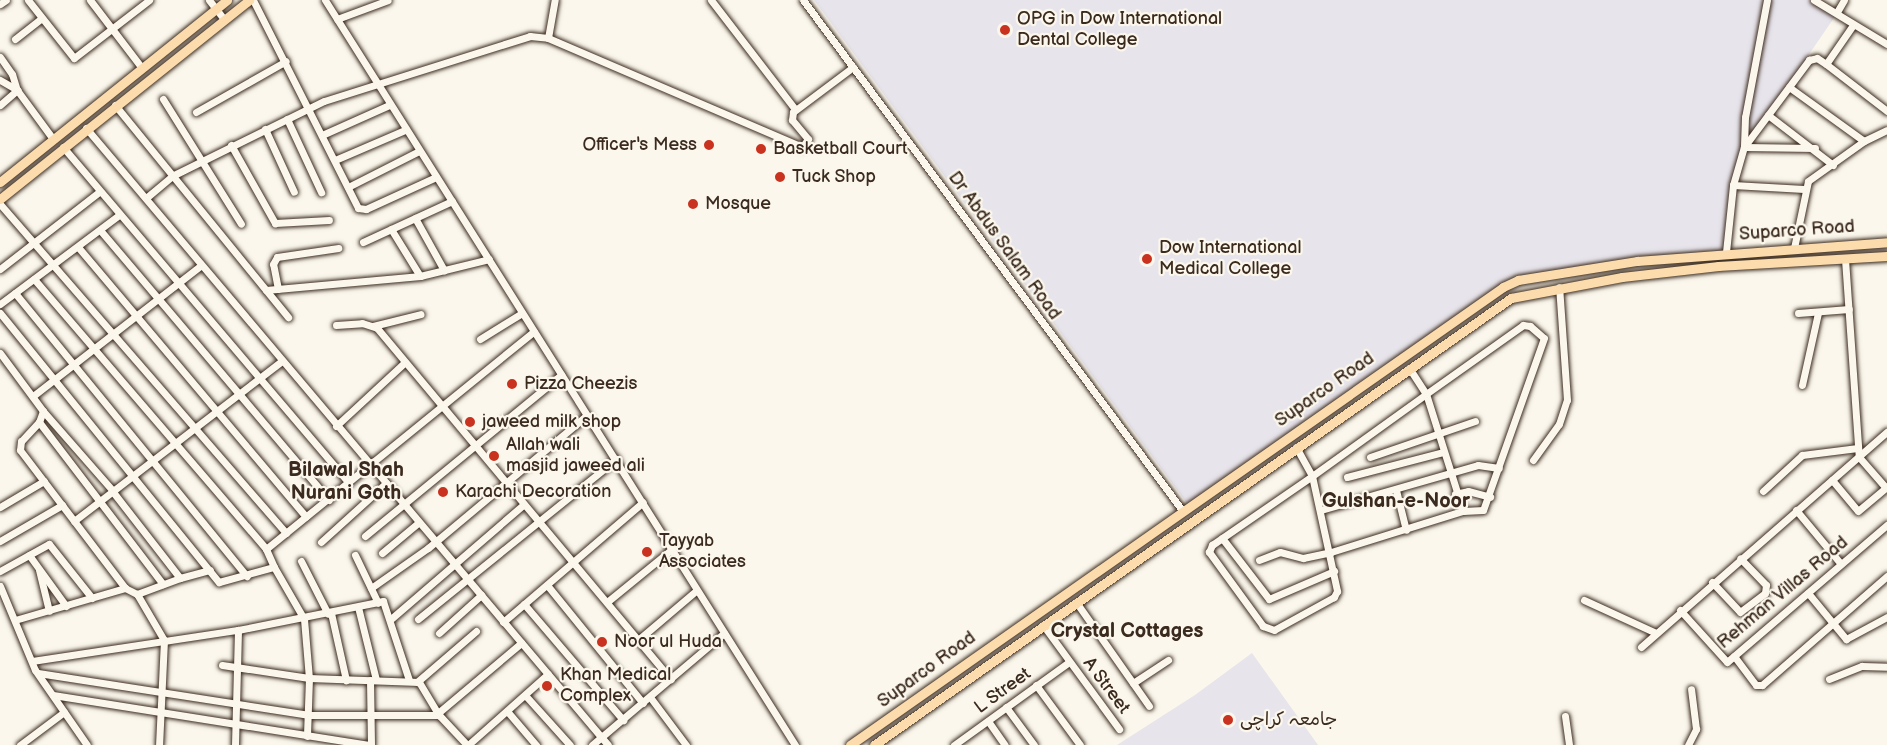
<!DOCTYPE html>
<html>
<head>
<meta charset="utf-8">
<style>
	body { margin:0 }
	#map { position:relative; width:1887px; height:745px; overflow:hidden; background:#fbf7ec; font-family:"Balsamiq Sans","Playpen Sans Arabic",sans-serif }
	div>[style] { position:absolute }
	[style*='--x'] { left:calc(var(--x)*1px); top:calc(var(--y)*1px); width:calc(var(--w)*1px); rotate:calc(var(--a)*1deg) }
	.built>* { inset:0; background:#e7e4eb }
	.roads { filter:drop-shadow(0 0 2px #3b2a1e) drop-shadow(0 0 2px #3b2a1e) }
	.minor>* { height:7px; margin:-3.5px; padding:0 3.5px; transform-origin:3.5px; border-radius:3.5px; background:#fbf7ec }
	.major>* { height:9px; margin:-4.5px; padding:0 4.5px; transform-origin:4.5px; border-radius:4.5px; background:#fcdcac }
	.dots>* { width:16px; height:16px; translate:-50% -50%; box-sizing:border-box; border:3px solid #fbf7ec; border-radius:50% }
	span { translate:-50% -50%; white-space:nowrap; text-align:center; line-height:1.15; -webkit-text-stroke:4.5px #fbf7ec; paint-order:stroke }
	.poi-label { font-size:18px; color:#3b2a1e }
	.left { translate:0 -50%; text-align:left }
	.right { translate:-100% -50%; text-align:right }
	.street-label { font-size:18px; color:#3b2a1e }
	.neighbourhood-label { font-size:20px; color:#3b2a1e; font-weight:700 }
</style>
</head>
<body>
<div id="map">
	<div class="built">
		<div style="clip-path:polygon(814px 0,1810px 0,1836px 15px,1746px 146px,1733px 185px,1724px 251px,1517px 280px,1189px 506px)"></div>
		<div style="clip-path:polygon(1252px 653px,1318px 745px,1117px 745px,1195px 695px)"></div>
	</div>
	<div class="roads">
		<div class="minor">
			<div style="--x:28;--y:0;--w:74;--a:51.6"></div>
			<div style="--x:74;--y:58;--w:95;--a:-37.7"></div>
			<div style="--x:90;--y:0;--w:86;--a:52.6"></div>
			<div style="--x:209;--y:0;--w:24;--a:52"></div>
			<div style="--x:253;--y:0;--w:233;--a:63.2"></div>
			<div style="--x:358;--y:208;--w:8;--a:7"></div>
			<div style="--x:366;--y:209;--w:77;--a:-24.6"></div>
			<div style="--x:325;--y:0;--w:881;--a:57.75"></div>
			<div style="--x:711;--y:0;--w:138;--a:52.4"></div>
			<div style="--x:803;--y:0;--w:635;--a:53.38"></div>
			<div style="--x:1767;--y:0;--w:119;--a:100.6"></div>
			<div style="--x:1745;--y:117;--w:30;--a:92"></div>
			<div style="--x:1744;--y:147;--w:71;--a:0.8"></div>
			<div style="--x:1814;--y:0;--w:85;--a:31.1"></div>
			<div style="--x:0;--y:4;--w:7;--a:-34"></div>
			<div style="--x:1837;--y:12;--w:14;--a:-60"></div>
			<div style="--x:337;--y:19;--w:54;--a:-20.4"></div>
			<div style="--x:1853;--y:25;--w:47;--a:124.7"></div>
			<div style="--x:1826;--y:64;--w:77;--a:37.6"></div>
			<div style="--x:548;--y:38;--w:39;--a:-80"></div>
			<div style="--x:15;--y:39;--w:34;--a:-38"></div>
			<div style="--x:0;--y:57;--w:21;--a:55"></div>
			<div style="--x:12;--y:74;--w:17;--a:73"></div>
			<div style="--x:17;--y:90;--w:61;--a:53.7"></div>
			<div style="--x:0;--y:80;--w:20;--a:30"></div>
			<div style="--x:1789;--y:87;--w:92;--a:35.8"></div>
			<div style="--x:163;--y:99;--w:147;--a:58"></div>
			<div style="--x:0;--y:105;--w:23;--a:-41"></div>
			<div style="--x:115;--y:105;--w:274;--a:50.8"></div>
			<div style="--x:196;--y:112;--w:103;--a:-29.5"></div>
			<div style="--x:1768;--y:115;--w:82;--a:37.6"></div>
			<div style="--x:287;--y:119;--w:81;--a:65"></div>
			<div style="--x:86;--y:128;--w:808;--a:49.77"></div>
			<div style="--x:265;--y:129;--w:69;--a:65.3"></div>
			<div style="--x:322;--y:135;--w:73;--a:-24.1"></div>
			<div style="--x:231;--y:145;--w:90;--a:60.6"></div>
			<div style="--x:275;--y:223;--w:54;--a:-3.2"></div>
			<div style="--x:63;--y:147;--w:441;--a:49.6"></div>
			<div style="--x:335;--y:160;--w:76;--a:-23.2"></div>
			<div style="--x:1733;--y:185;--w:71;--a:3.2"></div>
			<div style="--x:348;--y:187;--w:80;--a:-26.9"></div>
			<div style="--x:146;--y:198;--w:34;--a:-40"></div>
			<div style="--x:172;--y:176;--w:169;--a:-26.3"></div>
			<div style="--x:324;--y:101;--w:216;--a:-17.5"></div>
			<div style="--x:530;--y:36;--w:18;--a:6"></div>
			<div style="--x:548;--y:38;--w:276;--a:23.2"></div>
			<div style="--x:802;--y:147;--w:10;--a:-53"></div>
			<div style="--x:808;--y:139;--w:25;--a:-130"></div>
			<div style="--x:792;--y:120;--w:8;--a:-83"></div>
			<div style="--x:793;--y:112;--w:75;--a:-36.9"></div>
			<div style="--x:0;--y:204;--w:436;--a:49"></div>
			<div style="--x:415;--y:218;--w:60;--a:60.9"></div>
			<div style="--x:391;--y:229;--w:55;--a:58.3"></div>
			<div style="--x:100;--y:230;--w:354;--a:49.7"></div>
			<div style="--x:363;--y:242;--w:98;--a:-24.7"></div>
			<div style="--x:78;--y:247;--w:353;--a:49.8"></div>
			<div style="--x:1794;--y:248;--w:68;--a:-78.2"></div>
			<div style="--x:1808;--y:181;--w:69;--a:-35.5"></div>
			<div style="--x:1864;--y:141;--w:25;--a:-26"></div>
			<div style="--x:1726;--y:252;--w:67;--a:-84"></div>
			<div style="--x:1733;--y:185;--w:40;--a:-74"></div>
			<div style="--x:1744;--y:147;--w:109;--a:-53.2"></div>
			<div style="--x:1809;--y:60;--w:8;--a:-14"></div>
			<div style="--x:1817;--y:58;--w:11;--a:34"></div>
			<div style="--x:1845;--y:259;--w:198;--a:86"></div>
			<div style="--x:1859;--y:457;--w:41;--a:48.9"></div>
			<div style="--x:0;--y:269;--w:125;--a:-37.9"></div>
			<div style="--x:34;--y:279;--w:356;--a:49.3"></div>
			<div style="--x:278;--y:289;--w:25;--a:-101"></div>
			<div style="--x:273;--y:264;--w:8;--a:-60"></div>
			<div style="--x:277;--y:257;--w:62;--a:-8.4"></div>
			<div style="--x:266;--y:290;--w:155;--a:-5.2"></div>
			<div style="--x:420;--y:276;--w:71;--a:-13.8"></div>
			<div style="--x:15;--y:293;--w:366;--a:50.7"></div>
			<div style="--x:0;--y:304;--w:149;--a:-36.8"></div>
			<div style="--x:0;--y:313;--w:347;--a:50.9"></div>
			<div style="--x:219;--y:582;--w:57;--a:-15.3"></div>
			<div style="--x:274;--y:567;--w:60;--a:60"></div>
			<div style="--x:304;--y:619;--w:59;--a:85.2"></div>
			<div style="--x:309;--y:678;--w:58;--a:92"></div>
			<div style="--x:1798;--y:313;--w:51;--a:-4.5"></div>
			<div style="--x:336;--y:325;--w:26;--a:-4"></div>
			<div style="--x:362;--y:323;--w:16;--a:18"></div>
			<div style="--x:377;--y:328;--w:458;--a:50.1"></div>
			<div style="--x:373;--y:326;--w:49;--a:-14"></div>
			<div style="--x:480;--y:339;--w:49;--a:-31.8"></div>
			<div style="--x:0;--y:353;--w:72;--a:53.4"></div>
			<div style="--x:43;--y:411;--w:12;--a:110"></div>
			<div style="--x:39;--y:422;--w:26;--a:133"></div>
			<div style="--x:21;--y:441;--w:9;--a:96"></div>
			<div style="--x:20;--y:450;--w:173;--a:52.7"></div>
			<div style="--x:1802;--y:385;--w:74;--a:-77.5"></div>
			<div style="--x:33;--y:396;--w:213;--a:-37.9"></div>
			<div style="--x:43;--y:411;--w:106;--a:48.8"></div>
			<div style="--x:39;--y:422;--w:204;--a:52.6"></div>
			<div style="--x:336;--y:426;--w:94;--a:-42.8"></div>
			<div style="--x:1296;--y:447;--w:33;--a:61"></div>
			<div style="--x:1312;--y:476;--w:118;--a:77.7"></div>
			<div style="--x:1337;--y:591;--w:7;--a:117"></div>
			<div style="--x:1334;--y:597;--w:68;--a:151.2"></div>
			<div style="--x:1274;--y:630;--w:12;--a:-160"></div>
			<div style="--x:1263;--y:626;--w:92;--a:-126.1"></div>
			<div style="--x:1209;--y:552;--w:8;--a:-67"></div>
			<div style="--x:1212;--y:545;--w:121;--a:-34.6"></div>
			<div style="--x:1312;--y:476;--w:140;--a:-35.7"></div>
			<div style="--x:1426;--y:394;--w:119;--a:-35.4"></div>
			<div style="--x:1523;--y:325;--w:7;--a:8"></div>
			<div style="--x:1530;--y:326;--w:18;--a:41"></div>
			<div style="--x:1544;--y:338;--w:182;--a:109.5"></div>
			<div style="--x:1483;--y:510;--w:20;--a:177"></div>
			<div style="--x:1463;--y:511;--w:123;--a:-107.5"></div>
			<div style="--x:1426;--y:394;--w:31;--a:-123"></div>
			<div style="--x:1370;--y:457;--w:111;--a:-18.9"></div>
			<div style="--x:1533;--y:460;--w:44;--a:-54.2"></div>
			<div style="--x:1559;--y:424;--w:25;--a:-72"></div>
			<div style="--x:1567;--y:400;--w:113;--a:-94"></div>
			<div style="--x:1347;--y:477;--w:99;--a:-14.6"></div>
			<div style="--x:1832;--y:480;--w:40;--a:50"></div>
			<div style="--x:1858;--y:511;--w:38;--a:-40"></div>
			<div style="--x:1396;--y:490;--w:41;--a:76"></div>
			<div style="--x:1763;--y:491;--w:53;--a:-42.7"></div>
			<div style="--x:1802;--y:455;--w:56;--a:-7.1"></div>
			<div style="--x:113;--y:492;--w:109;--a:52.1"></div>
			<div style="--x:180;--y:578;--w:31;--a:-15"></div>
			<div style="--x:1455;--y:494;--w:13;--a:-13"></div>
			<div style="--x:1468;--y:491;--w:23;--a:15"></div>
			<div style="--x:0;--y:507;--w:51;--a:-30.6"></div>
			<div style="--x:1321;--y:510;--w:163;--a:-16"></div>
			<div style="--x:1478;--y:465;--w:21;--a:8"></div>
			<div style="--x:1796;--y:510;--w:70;--a:50.2"></div>
			<div style="--x:74;--y:521;--w:262;--a:-37.6"></div>
			<div style="--x:365;--y:536;--w:254;--a:-39.4"></div>
			<div style="--x:1222;--y:538;--w:77;--a:52.4"></div>
			<div style="--x:1269;--y:599;--w:71;--a:-23.3"></div>
			<div style="--x:0;--y:541;--w:72;--a:-30.1"></div>
			<div style="--x:321;--y:542;--w:88;--a:-42.2"></div>
			<div style="--x:382;--y:553;--w:47;--a:-39.8"></div>
			<div style="--x:29;--y:555;--w:63;--a:54"></div>
			<div style="--x:355;--y:555;--w:53;--a:64.4"></div>
			<div style="--x:1259;--y:560;--w:22;--a:-21"></div>
			<div style="--x:1280;--y:552;--w:24;--a:15"></div>
			<div style="--x:1303;--y:558;--w:29;--a:-12"></div>
			<div style="--x:1331;--y:552;--w:138;--a:-17.3"></div>
			<div style="--x:301;--y:561;--w:59;--a:63"></div>
			<div style="--x:274;--y:567;--w:20;--a:-114"></div>
			<div style="--x:266;--y:549;--w:345;--a:-39.1"></div>
			<div style="--x:39;--y:570;--w:42;--a:76.3"></div>
			<div style="--x:0;--y:571;--w:56;--a:-28.9"></div>
			<div style="--x:49;--y:544;--w:69;--a:51.5"></div>
			<div style="--x:1712;--y:582;--w:41;--a:47"></div>
			<div style="--x:1740;--y:612;--w:31;--a:-37"></div>
			<div style="--x:1765;--y:593;--w:8;--a:-83"></div>
			<div style="--x:1766;--y:585;--w:37;--a:-134"></div>
			<div style="--x:547;--y:585;--w:152;--a:50.9"></div>
			<div style="--x:0;--y:586;--w:91;--a:67.4"></div>
			<div style="--x:35;--y:670;--w:91;--a:55.3"></div>
			<div style="--x:371;--y:588;--w:70;--a:-35.1"></div>
			<div style="--x:428;--y:548;--w:207;--a:-39.9"></div>
			<div style="--x:1808;--y:593;--w:60;--a:50.4"></div>
			<div style="--x:1846;--y:639;--w:47;--a:-28.2"></div>
			<div style="--x:137;--y:594;--w:53;--a:59.6"></div>
			<div style="--x:164;--y:640;--w:105;--a:92.7"></div>
			<div style="--x:1584;--y:600;--w:79;--a:24.6"></div>
			<div style="--x:607;--y:602;--w:84;--a:-39.2"></div>
			<div style="--x:1076;--y:602;--w:127;--a:54.9"></div>
			<div style="--x:524;--y:604;--w:153;--a:49.5"></div>
			<div style="--x:358;--y:607;--w:75;--a:76.1"></div>
			<div style="--x:1680;--y:610;--w:70;--a:47.9"></div>
			<div style="--x:1727;--y:662;--w:211;--a:-40.6"></div>
			<div style="--x:331;--y:613;--w:69;--a:77.4"></div>
			<div style="--x:392;--y:618;--w:174;--a:-40.8"></div>
			<div style="--x:418;--y:619;--w:255;--a:-38.9"></div>
			<div style="--x:15;--y:620;--w:115;--a:-16.2"></div>
			<div style="--x:125;--y:588;--w:13;--a:27"></div>
			<div style="--x:137;--y:594;--w:46;--a:-20.4"></div>
			<div style="--x:503;--y:622;--w:184;--a:-40.6"></div>
			<div style="--x:1043;--y:625;--w:129;--a:53.8"></div>
			<div style="--x:439;--y:633;--w:57;--a:-42.1"></div>
			<div style="--x:638;--y:640;--w:77;--a:-40.3"></div>
			<div style="--x:1641;--y:647;--w:327;--a:-41.2"></div>
			<div style="--x:1734;--y:656;--w:36;--a:53"></div>
			<div style="--x:1756;--y:685;--w:6;--a:0"></div>
			<div style="--x:1762;--y:685;--w:166;--a:-41.1"></div>
			<div style="--x:32;--y:661;--w:208;--a:-8.6"></div>
			<div style="--x:238;--y:630;--w:148;--a:-11.3"></div>
			<div style="--x:383;--y:601;--w:83;--a:71.8"></div>
			<div style="--x:222;--y:665;--w:88;--a:8.5"></div>
			<div style="--x:309;--y:678;--w:110;--a:2.1"></div>
			<div style="--x:419;--y:682;--w:39;--a:59"></div>
			<div style="--x:439;--y:715;--w:41;--a:47"></div>
			<div style="--x:38;--y:673;--w:273;--a:8.8"></div>
			<div style="--x:308;--y:715;--w:131;--a:0"></div>
			<div style="--x:1829;--y:679;--w:35;--a:-22"></div>
			<div style="--x:1862;--y:666;--w:25;--a:2"></div>
			<div style="--x:370;--y:680;--w:65;--a:89.1"></div>
			<div style="--x:417;--y:682;--w:78;--a:-40.8"></div>
			<div style="--x:1133;--y:683;--w:42;--a:-33.3"></div>
			<div style="--x:1036;--y:685;--w:74;--a:53.7"></div>
			<div style="--x:53;--y:695;--w:320;--a:9"></div>
			<div style="--x:525;--y:695;--w:67;--a:48"></div>
			<div style="--x:650;--y:697;--w:60;--a:53.1"></div>
			<div style="--x:1006;--y:707;--w:47;--a:53.6"></div>
			<div style="--x:507;--y:711;--w:45;--a:49.5"></div>
			<div style="--x:438;--y:713;--w:109;--a:-40.1"></div>
			<div style="--x:1565;--y:716;--w:29;--a:82"></div>
			<div style="--x:988;--y:721;--w:29;--a:55"></div>
			<div style="--x:20;--y:745;--w:55;--a:-36.9"></div>
			<div style="--x:235;--y:745;--w:115;--a:-88.5"></div>
			<div style="--x:468;--y:745;--w:107;--a:-41.6"></div>
			<div style="--x:592;--y:745;--w:173;--a:-40.3"></div>
			<div style="--x:954;--y:745;--w:142;--a:-35.8"></div>
			<div style="--x:1688;--y:745;--w:18;--a:-63"></div>
			<div style="--x:1696;--y:729;--w:40;--a:-97.1"></div>
		</div>
		<div class="major">
			<div style="--x:0;--y:182;--w:291;--a:-38.7"></div>
			<div style="--x:0;--y:199;--w:319;--a:-38.6"></div>
			<div style="--x:850;--y:745;--w:798;--a:-35.04"></div>
			<div style="--x:1503;--y:287;--w:17;--a:-25"></div>
			<div style="--x:1518;--y:280;--w:121;--a:-9.1"></div>
			<div style="--x:1637;--y:261;--w:251;--a:-4.3"></div>
			<div style="--x:874;--y:745;--w:778;--a:-35.06"></div>
			<div style="--x:1511;--y:298;--w:113;--a:-10.7"></div>
			<div style="--x:1622;--y:277;--w:97;--a:-6.5"></div>
			<div style="--x:1718;--y:266;--w:169;--a:-3.4"></div>
		</div>
	</div>
	<div class="dots">
		<div style="left:1005px;top:30px;background:#c8321e"></div>
		<div style="left:709px;top:145px;background:#c8321e"></div>
		<div style="left:761px;top:149px;background:#c8321e"></div>
		<div style="left:780px;top:177px;background:#c8321e"></div>
		<div style="left:693px;top:204px;background:#c8321e"></div>
		<div style="left:1147px;top:259px;background:#c8321e"></div>
		<div style="left:512px;top:384px;background:#c8321e"></div>
		<div style="left:470px;top:422px;background:#c8321e"></div>
		<div style="left:494px;top:456px;background:#c8321e"></div>
		<div style="left:443px;top:492px;background:#c8321e"></div>
		<div style="left:647px;top:552px;background:#c8321e"></div>
		<div style="left:602px;top:642px;background:#c8321e"></div>
		<div style="left:547px;top:686px;background:#c8321e"></div>
		<div style="left:1228px;top:720px;background:#c8321e"></div>
	</div>
	<div class="poi-label">
		<span class="left" style="left:1017px;top:30px">OPG in Dow International<br>Dental College</span>
		<span class="right" style="left:697px;top:145px">Officer's Mess</span>
		<span class="left" style="left:773px;top:149px">Basketball Court</span>
		<span class="left" style="left:792px;top:177px">Tuck Shop</span>
		<span class="left" style="left:705px;top:204px">Mosque</span>
		<span class="left" style="left:1159px;top:259px">Dow International<br>Medical College</span>
		<span class="left" style="left:524px;top:384px">Pizza Cheezis</span>
		<span class="left" style="left:482px;top:422px">jaweed milk shop</span>
		<span class="left" style="left:506px;top:456px">Allah wali<br>masjid jaweed ali</span>
		<span class="left" style="left:455px;top:492px">Karachi Decoration</span>
		<span class="left" style="left:659px;top:552px">Tayyab<br>Associates</span>
		<span class="left" style="left:614px;top:642px">Noor ul Huda</span>
		<span class="left" style="left:560px;top:686px">Khan Medical<br>Complex</span>
		<span class="left" style="left:1240px;top:720px">جامعہ کراچی</span>
	</div>
	<div class="street-label">
		<span style="left:1797px;top:231px;rotate:-4deg">Suparco Road</span>
		<span style="left:1004px;top:246px;rotate:54deg">Dr Abdus Salam Road</span>
		<span style="left:1325px;top:390px;rotate:-35deg">Suparco Road</span>
		<span style="left:1783px;top:593px;rotate:-40deg">Rehman Villas Road</span>
		<span style="left:927px;top:670px;rotate:-36deg">Suparco Road</span>
		<span style="left:1106px;top:686px;rotate:53deg">A Street</span>
		<span style="left:1003px;top:691px;rotate:-36deg">L Street</span>
	</div>
	<div class="neighbourhood-label">
		<span style="left:346px;top:482px">Bilawal Shah<br>Nurani Goth</span>
		<span style="left:1396px;top:501px">Gulshan-e-Noor</span>
		<span style="left:1127px;top:631px">Crystal Cottages</span>
	</div>
</div>
</body>
</html>
